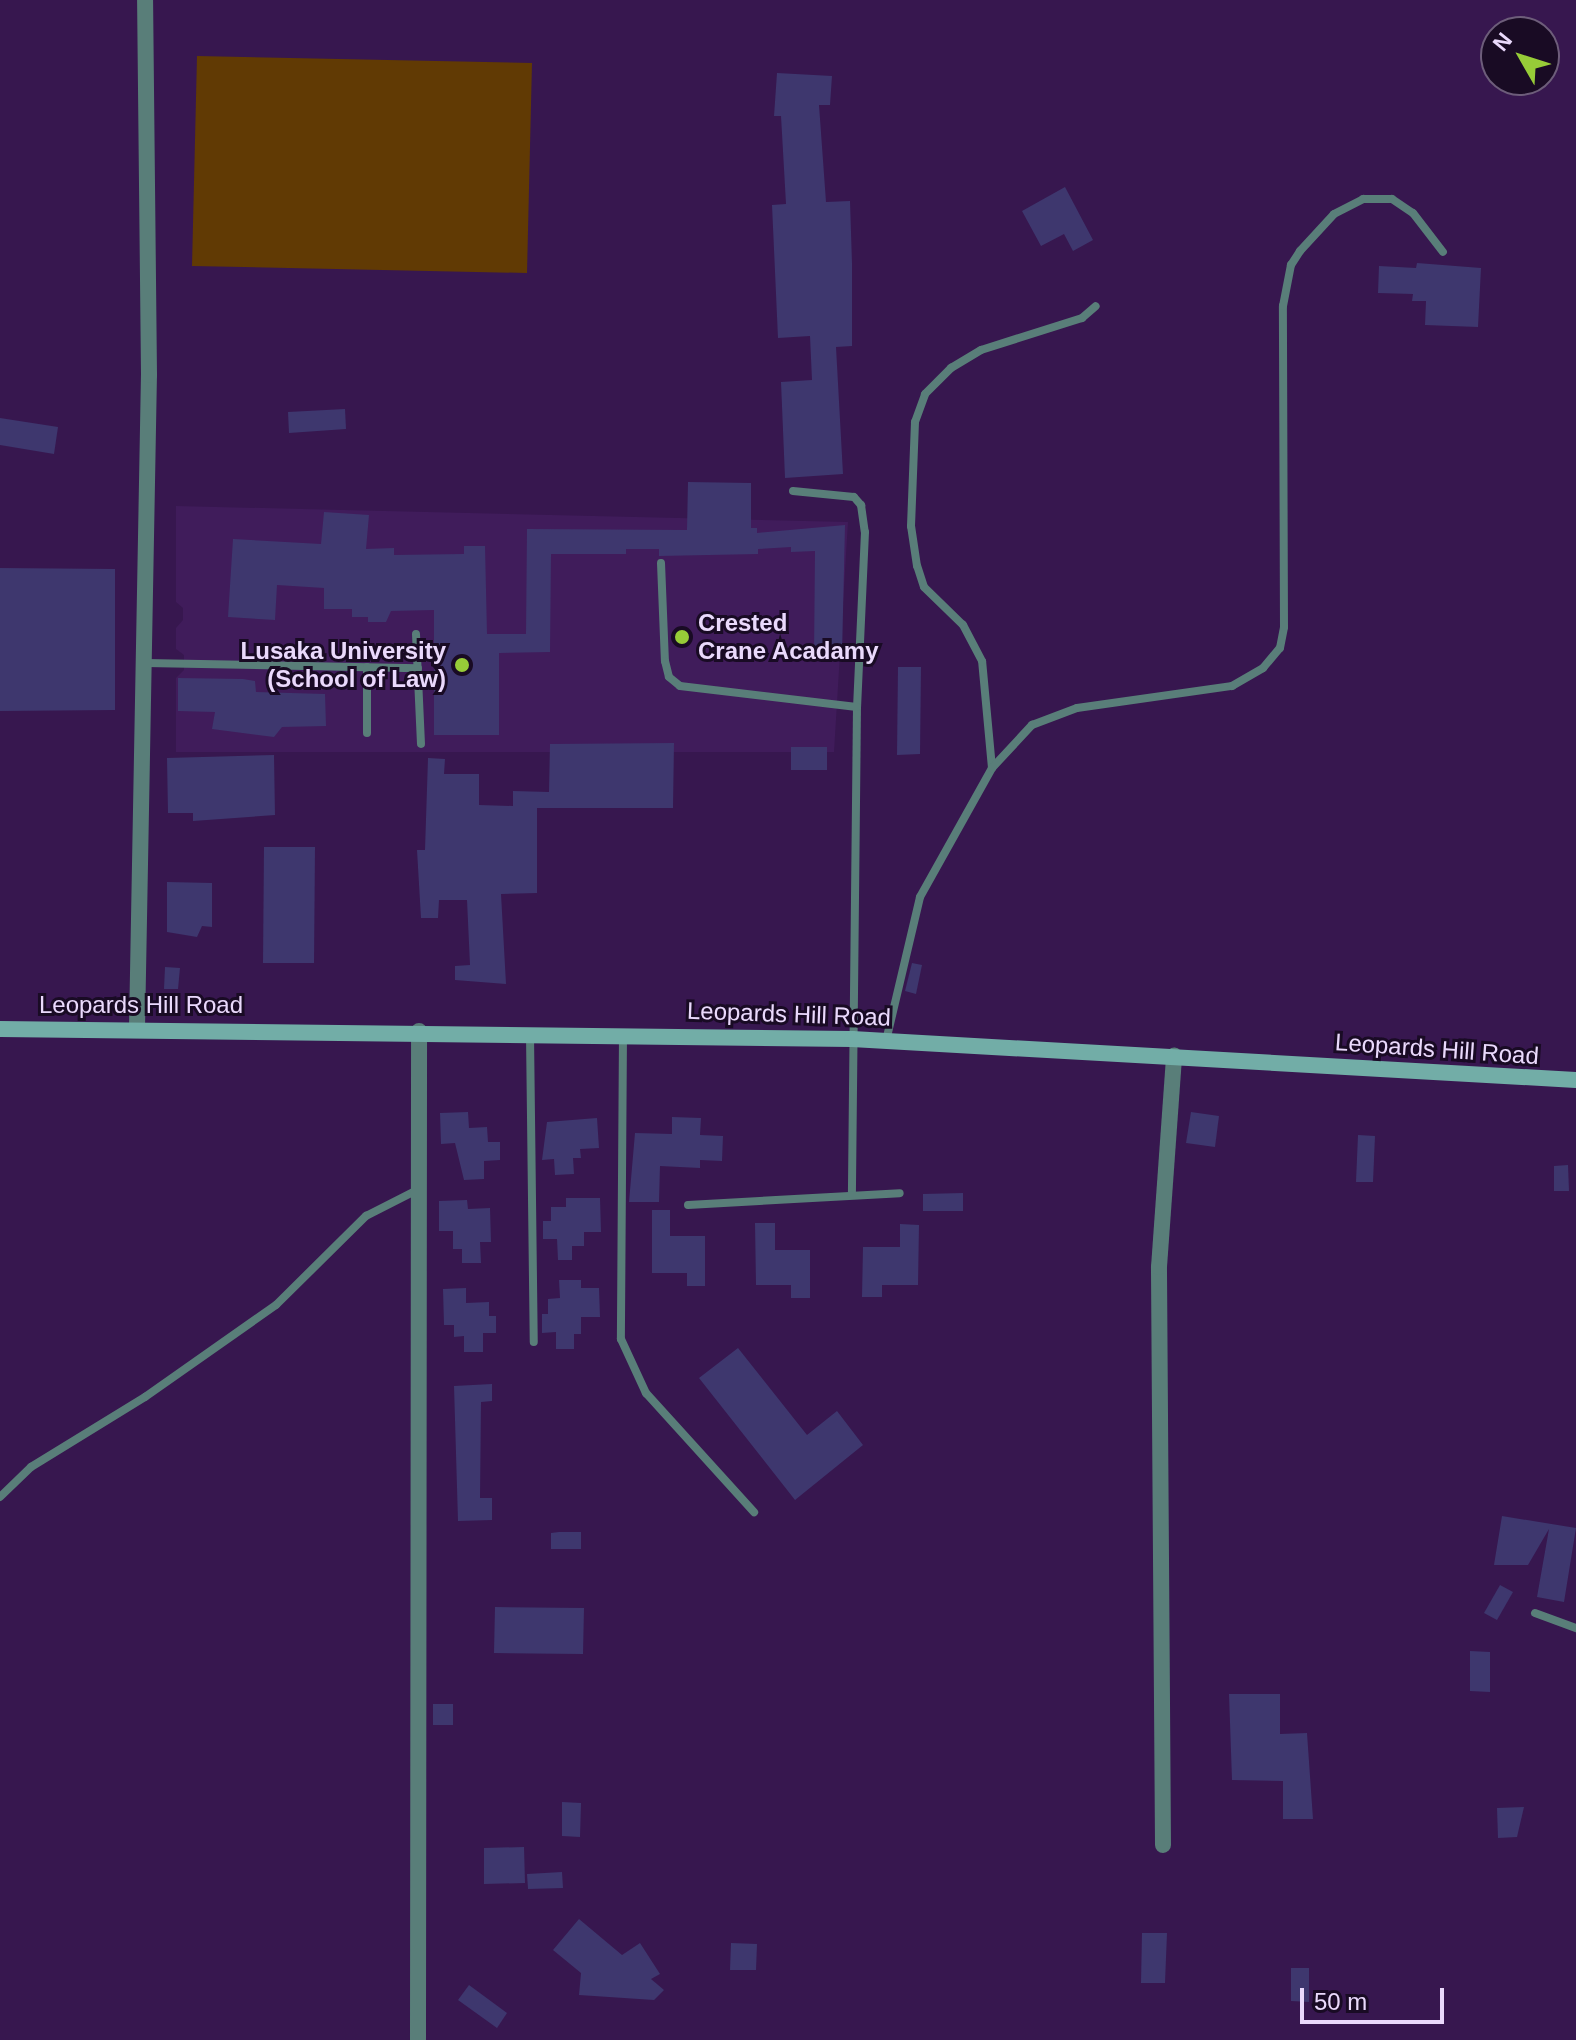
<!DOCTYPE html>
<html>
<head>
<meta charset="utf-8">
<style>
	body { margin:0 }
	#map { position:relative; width:1576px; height:2040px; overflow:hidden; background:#37174f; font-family:Arial,sans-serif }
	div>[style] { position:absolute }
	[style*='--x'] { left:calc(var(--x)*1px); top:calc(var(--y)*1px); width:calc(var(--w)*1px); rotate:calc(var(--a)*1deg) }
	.built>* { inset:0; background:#401c5b }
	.green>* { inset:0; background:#613a04 }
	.building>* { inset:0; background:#3e376e }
	.service>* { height:8px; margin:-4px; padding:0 4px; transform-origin:4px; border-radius:4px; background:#597e79 }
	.minor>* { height:16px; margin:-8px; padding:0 8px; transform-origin:8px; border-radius:8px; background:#597e79 }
	.secondary>* { height:16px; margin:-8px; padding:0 8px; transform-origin:8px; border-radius:8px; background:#72ada7 }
	.dots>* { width:22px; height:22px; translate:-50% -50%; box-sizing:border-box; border:4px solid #190b24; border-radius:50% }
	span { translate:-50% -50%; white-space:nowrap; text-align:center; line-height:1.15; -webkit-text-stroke:6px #190b24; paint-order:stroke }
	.poi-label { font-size:24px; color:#ead9fc; font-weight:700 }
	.left { translate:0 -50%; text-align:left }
	.right { translate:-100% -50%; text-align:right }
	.street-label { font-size:24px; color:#ead9fc }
	.north { position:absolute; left:1480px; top:16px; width:80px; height:80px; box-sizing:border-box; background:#190b24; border:2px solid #6d5d7a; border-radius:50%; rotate:309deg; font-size:22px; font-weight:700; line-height:32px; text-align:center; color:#ead9fc }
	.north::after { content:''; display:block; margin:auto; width:28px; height:36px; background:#97cc38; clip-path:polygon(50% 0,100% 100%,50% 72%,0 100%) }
	.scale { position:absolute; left:1300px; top:1988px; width:144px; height:36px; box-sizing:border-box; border:4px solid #ead9fc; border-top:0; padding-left:10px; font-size:24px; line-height:28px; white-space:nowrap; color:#ead9fc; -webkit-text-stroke:6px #190b24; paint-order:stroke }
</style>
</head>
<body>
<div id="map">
	<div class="built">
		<div style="clip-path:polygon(176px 506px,848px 522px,834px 752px,176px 752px,176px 678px,184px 670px,184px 655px,176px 649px,176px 628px,183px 620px,183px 608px,176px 602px)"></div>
	</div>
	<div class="green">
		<div style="clip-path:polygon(197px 56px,532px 63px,527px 273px,192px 266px)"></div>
	</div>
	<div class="building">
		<div style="clip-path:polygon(777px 73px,832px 76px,830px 105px,819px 105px,826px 202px,850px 201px,852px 263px,852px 346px,836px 347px,843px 474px,785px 478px,781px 382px,812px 380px,810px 336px,778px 338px,772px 205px,786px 204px,781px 116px,774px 116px)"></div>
		<div style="clip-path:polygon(1065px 187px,1093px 240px,1073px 251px,1064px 234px,1041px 246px,1022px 211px)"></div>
		<div style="clip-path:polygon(1417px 263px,1481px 268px,1478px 327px,1425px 325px,1426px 301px,1412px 301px,1413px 294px,1378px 293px,1379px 266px,1416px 268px)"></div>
		<div style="clip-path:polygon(345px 409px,346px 429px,289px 433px,288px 412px)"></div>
		<div style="clip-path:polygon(0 418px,58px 427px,54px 454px,0 445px)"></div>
		<div style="clip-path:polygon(688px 482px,751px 483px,751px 528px,757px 528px,757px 533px,845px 525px,842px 655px,814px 655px,815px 551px,791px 552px,791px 547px,758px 549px,758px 554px,659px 556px,659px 549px,626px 549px,626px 554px,551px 554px,550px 652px,499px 653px,499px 735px,434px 735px,434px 610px,391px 611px,386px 622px,368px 622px,368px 617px,352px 617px,352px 609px,324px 609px,324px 588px,277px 585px,275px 620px,228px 617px,233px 539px,321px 544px,324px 512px,369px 515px,366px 549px,394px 548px,394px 555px,464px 554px,464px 546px,485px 546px,487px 634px,526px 634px,527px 529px,687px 530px)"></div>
		<div style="clip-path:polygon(0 568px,115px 569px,115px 710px,0 711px)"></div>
		<div style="clip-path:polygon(898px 667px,921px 667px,920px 754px,897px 755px)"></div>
		<div style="clip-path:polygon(178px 678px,243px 679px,255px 681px,256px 692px,325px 694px,326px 726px,282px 727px,274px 737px,212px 729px,215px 712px,178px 711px)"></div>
		<div style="clip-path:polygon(674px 743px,673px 808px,537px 808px,537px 893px,501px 894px,506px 984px,455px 980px,455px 966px,470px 965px,467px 900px,439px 900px,438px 918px,421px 918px,417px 850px,425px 850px,428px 758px,445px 759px,444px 774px,479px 774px,479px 805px,513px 806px,513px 791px,549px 792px,550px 744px)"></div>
		<div style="clip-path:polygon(791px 747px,827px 747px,827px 770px,791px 770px)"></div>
		<div style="clip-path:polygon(274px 755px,275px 815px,193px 821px,193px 813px,168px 813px,167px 758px)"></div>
		<div style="clip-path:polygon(264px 847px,315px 847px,314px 963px,263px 963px)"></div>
		<div style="clip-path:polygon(167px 882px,212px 883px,212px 927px,202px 926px,197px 937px,167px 932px)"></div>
		<div style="clip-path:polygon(912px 963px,922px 965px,916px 994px,905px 991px)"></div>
		<div style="clip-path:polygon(165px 967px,180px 968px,178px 989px,164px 989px)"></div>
		<div style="clip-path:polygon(468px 1112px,469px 1128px,487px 1127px,488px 1142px,500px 1142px,500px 1160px,484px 1161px,484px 1179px,464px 1180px,455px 1143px,441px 1144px,440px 1113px)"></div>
		<div style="clip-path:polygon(1191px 1112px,1219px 1116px,1215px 1147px,1186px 1143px)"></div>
		<div style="clip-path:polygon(672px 1117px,701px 1118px,700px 1135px,723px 1136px,722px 1161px,700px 1160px,700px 1168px,660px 1166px,659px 1202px,629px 1202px,635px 1133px,672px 1134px)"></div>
		<div style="clip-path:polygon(597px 1118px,599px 1148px,580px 1149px,581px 1158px,573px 1158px,574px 1174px,555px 1175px,554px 1159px,542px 1160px,547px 1122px)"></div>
		<div style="clip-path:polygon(1358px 1135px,1375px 1136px,1373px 1182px,1356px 1182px)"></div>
		<div style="clip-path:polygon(1568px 1165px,1569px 1191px,1554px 1191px,1554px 1166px)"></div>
		<div style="clip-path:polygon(963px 1193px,963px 1211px,923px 1211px,923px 1194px)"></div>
		<div style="clip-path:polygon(566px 1198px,600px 1198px,601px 1232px,584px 1232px,584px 1246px,572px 1246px,572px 1260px,558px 1260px,557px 1239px,543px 1239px,543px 1221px,551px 1221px,551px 1207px,566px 1207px)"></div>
		<div style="clip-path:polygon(467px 1200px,468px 1209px,490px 1208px,491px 1242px,480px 1242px,481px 1263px,462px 1263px,462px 1249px,453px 1249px,453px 1231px,439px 1231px,439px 1201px)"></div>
		<div style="clip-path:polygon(652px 1210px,670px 1210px,670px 1236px,705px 1236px,705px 1286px,687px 1286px,687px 1273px,652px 1273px)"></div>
		<div style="clip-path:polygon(755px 1223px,775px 1223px,775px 1250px,810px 1250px,810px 1298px,791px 1298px,791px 1285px,756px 1285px)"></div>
		<div style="clip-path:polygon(900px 1224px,919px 1225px,918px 1285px,882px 1285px,882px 1297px,862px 1297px,863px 1247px,900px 1247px)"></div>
		<div style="clip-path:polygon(559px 1280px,581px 1280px,581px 1288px,599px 1288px,600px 1317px,581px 1317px,581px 1334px,574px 1334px,574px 1349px,556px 1349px,556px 1332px,542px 1333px,542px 1314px,548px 1314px,548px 1299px,560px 1298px)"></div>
		<div style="clip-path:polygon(466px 1288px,466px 1303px,489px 1302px,489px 1316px,496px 1316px,496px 1333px,483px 1333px,483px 1352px,464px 1352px,464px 1336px,454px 1337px,454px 1325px,444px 1325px,443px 1289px)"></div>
		<div style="clip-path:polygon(738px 1348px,807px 1435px,837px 1411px,863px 1445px,795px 1500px,699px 1378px)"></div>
		<div style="clip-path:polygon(492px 1384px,492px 1401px,481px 1402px,480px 1498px,492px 1498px,492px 1520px,458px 1521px,454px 1386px)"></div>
		<div style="clip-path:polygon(1502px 1516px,1576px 1528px,1564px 1602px,1537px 1597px,1549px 1529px,1528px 1565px,1494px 1565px)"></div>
		<div style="clip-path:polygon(559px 1532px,581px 1532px,581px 1549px,551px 1549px,551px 1533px)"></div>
		<div style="clip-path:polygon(1500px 1585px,1513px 1592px,1497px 1620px,1484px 1613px)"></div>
		<div style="clip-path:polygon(495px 1607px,584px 1608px,583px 1654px,494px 1653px)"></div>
		<div style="clip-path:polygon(1470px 1651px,1490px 1652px,1490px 1692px,1470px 1691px)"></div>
		<div style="clip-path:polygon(1229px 1694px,1280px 1694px,1280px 1734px,1307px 1733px,1313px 1819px,1283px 1819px,1283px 1781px,1232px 1780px)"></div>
		<div style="clip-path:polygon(433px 1704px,453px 1704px,453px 1725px,433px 1725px)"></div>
		<div style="clip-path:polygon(562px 1802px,581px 1803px,580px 1837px,562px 1836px)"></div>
		<div style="clip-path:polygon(1524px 1807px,1517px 1837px,1498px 1838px,1497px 1808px)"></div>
		<div style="clip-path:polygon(524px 1847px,525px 1883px,484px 1884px,484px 1848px)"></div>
		<div style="clip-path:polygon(562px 1872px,563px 1888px,528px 1889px,527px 1874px)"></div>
		<div style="clip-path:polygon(579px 1919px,622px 1955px,640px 1943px,660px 1974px,651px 1979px,664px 1990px,654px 2000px,579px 1995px,581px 1973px,553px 1950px)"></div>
		<div style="clip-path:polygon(1142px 1933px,1167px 1933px,1165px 1983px,1141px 1983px)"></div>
		<div style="clip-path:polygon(731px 1943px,757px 1944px,756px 1970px,730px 1970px)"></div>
		<div style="clip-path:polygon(1291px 1968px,1309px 1968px,1309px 2002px,1291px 2001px)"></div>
		<div style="clip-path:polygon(469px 1985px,507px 2013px,497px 2028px,458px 2000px)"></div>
	</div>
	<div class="service">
		<div style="--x:793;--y:491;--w:61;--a:5.6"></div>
		<div style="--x:854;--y:497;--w:11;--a:49"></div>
		<div style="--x:861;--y:505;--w:27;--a:82"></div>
		<div style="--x:865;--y:532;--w:175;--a:92.6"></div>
		<div style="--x:857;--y:707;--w:488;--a:90.6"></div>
		<div style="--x:661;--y:563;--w:98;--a:87.7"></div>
		<div style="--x:665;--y:661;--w:16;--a:76"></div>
		<div style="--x:669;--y:677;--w:14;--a:39"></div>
		<div style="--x:680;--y:686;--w:178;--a:6.8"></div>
		<div style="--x:416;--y:634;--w:110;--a:87.4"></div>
		<div style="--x:146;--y:663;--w:272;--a:1.1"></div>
		<div style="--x:367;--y:733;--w:66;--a:-90"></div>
		<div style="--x:992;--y:768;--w:107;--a:-95.3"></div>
		<div style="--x:982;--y:661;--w:41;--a:-117.8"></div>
		<div style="--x:963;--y:625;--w:54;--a:-135.7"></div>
		<div style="--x:924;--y:587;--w:22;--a:-108"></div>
		<div style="--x:917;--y:566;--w:40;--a:-98.5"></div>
		<div style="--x:911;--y:526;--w:104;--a:-87.8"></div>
		<div style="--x:915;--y:422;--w:30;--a:-70"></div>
		<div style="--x:925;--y:394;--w:37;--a:-45"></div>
		<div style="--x:951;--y:368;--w:35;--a:-31"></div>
		<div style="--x:981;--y:350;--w:106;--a:-17.6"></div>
		<div style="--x:1082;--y:318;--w:18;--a:-41"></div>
		<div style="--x:623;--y:1034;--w:305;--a:90.4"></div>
		<div style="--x:621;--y:1339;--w:60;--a:65.2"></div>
		<div style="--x:646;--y:1393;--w:161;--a:47.8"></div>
		<div style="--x:530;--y:1035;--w:307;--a:89.3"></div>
		<div style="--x:886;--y:1041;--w:148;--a:-76.7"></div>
		<div style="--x:920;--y:897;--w:148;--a:-60.8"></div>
		<div style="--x:992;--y:768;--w:59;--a:-47.1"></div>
		<div style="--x:1032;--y:725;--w:48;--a:-20.7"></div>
		<div style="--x:1077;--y:708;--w:157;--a:-8.1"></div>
		<div style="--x:1232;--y:686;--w:36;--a:-30"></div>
		<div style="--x:1263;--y:668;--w:26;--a:-50"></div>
		<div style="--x:1280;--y:648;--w:21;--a:-79"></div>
		<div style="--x:1284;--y:627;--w:321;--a:-90.2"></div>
		<div style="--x:1283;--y:306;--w:42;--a:-79"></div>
		<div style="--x:1291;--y:265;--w:17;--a:-57"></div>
		<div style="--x:1300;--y:251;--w:50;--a:-47.4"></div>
		<div style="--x:1334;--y:214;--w:33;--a:-27"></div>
		<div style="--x:1363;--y:199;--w:29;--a:0"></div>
		<div style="--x:1392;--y:199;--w:25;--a:34"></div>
		<div style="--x:1413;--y:213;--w:49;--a:52.4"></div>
		<div style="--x:688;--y:1205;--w:212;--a:-3.2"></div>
		<div style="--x:0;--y:1497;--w:43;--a:-44.1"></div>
		<div style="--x:31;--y:1467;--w:134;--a:-31.6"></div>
		<div style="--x:145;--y:1397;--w:160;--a:-35.1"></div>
		<div style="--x:276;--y:1305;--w:127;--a:-44.7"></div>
		<div style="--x:366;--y:1216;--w:59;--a:-27"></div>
		<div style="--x:1535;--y:1613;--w:44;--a:20.1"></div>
	</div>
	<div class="minor">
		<div style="--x:137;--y:1028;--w:653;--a:-88.95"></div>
		<div style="--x:149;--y:375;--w:375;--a:-90.6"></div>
		<div style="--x:1163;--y:1845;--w:578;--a:-90.4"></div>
		<div style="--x:1159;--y:1267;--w:212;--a:-85.9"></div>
		<div style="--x:418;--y:2040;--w:1009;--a:-89.94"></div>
	</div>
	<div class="secondary">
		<div style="--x:0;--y:1029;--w:852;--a:0.67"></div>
		<div style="--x:852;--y:1039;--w:725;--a:3.24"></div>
	</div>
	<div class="dots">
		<div style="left:682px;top:637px;background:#97cc38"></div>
		<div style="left:462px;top:665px;background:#97cc38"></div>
	</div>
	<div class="poi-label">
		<span class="left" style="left:698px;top:637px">Crested<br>Crane Acadamy</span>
		<span class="right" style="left:446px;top:665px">Lusaka University<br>(School of Law)</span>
	</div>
	<div class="street-label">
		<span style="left:141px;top:1005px">Leopards Hill Road</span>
		<span style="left:789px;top:1014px;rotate:2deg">Leopards Hill Road</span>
		<span style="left:1437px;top:1049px;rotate:4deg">Leopards Hill Road</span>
	</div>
	<div class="north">N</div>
	<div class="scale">50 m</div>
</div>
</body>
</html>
